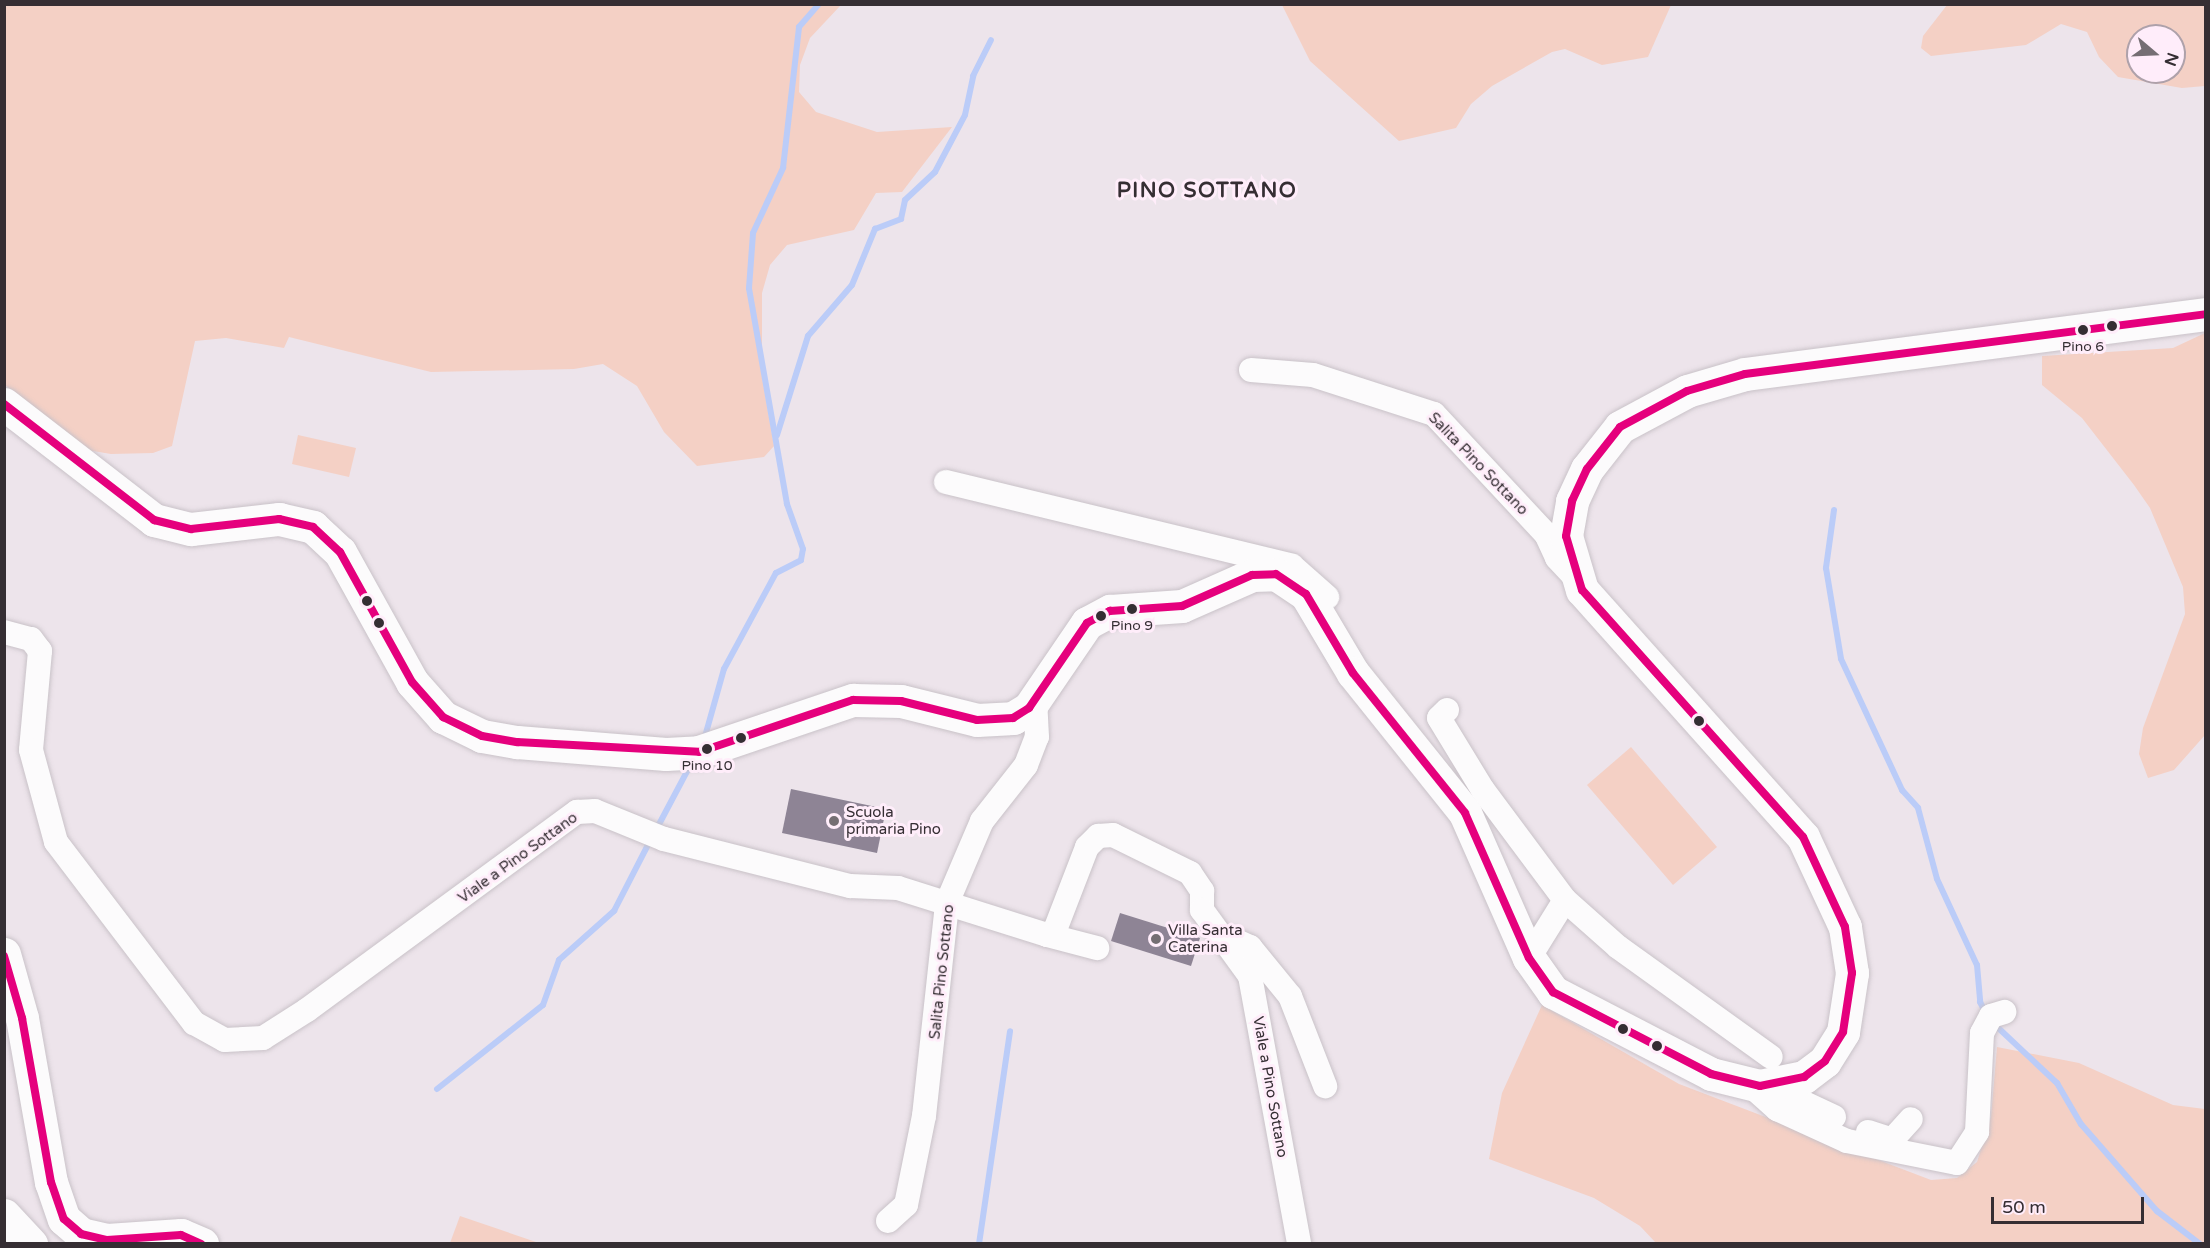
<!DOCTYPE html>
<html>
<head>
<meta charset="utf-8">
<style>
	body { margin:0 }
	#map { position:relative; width:2210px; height:1248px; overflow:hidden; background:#ede4eb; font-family:"Varela Round",sans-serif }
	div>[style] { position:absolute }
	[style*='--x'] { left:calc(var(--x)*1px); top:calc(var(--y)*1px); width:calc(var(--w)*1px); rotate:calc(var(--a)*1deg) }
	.green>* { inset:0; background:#f4d0c5 }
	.stream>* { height:6px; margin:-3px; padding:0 3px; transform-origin:3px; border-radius:3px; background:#bbccf8 }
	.building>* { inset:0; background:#8e8495 }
	.roads { filter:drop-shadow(0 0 2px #c9c2c8) drop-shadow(0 0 2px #c9c2c8) }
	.street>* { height:24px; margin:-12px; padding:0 12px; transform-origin:12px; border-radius:12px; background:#fcfbfc }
	.secondary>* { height:33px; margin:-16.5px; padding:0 16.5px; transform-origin:16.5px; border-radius:16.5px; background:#fcfbfc }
	.bus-1>* { height:8px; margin:-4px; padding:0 4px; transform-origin:4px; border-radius:4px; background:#e5007d }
	.dots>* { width:16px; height:16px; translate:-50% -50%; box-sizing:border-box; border:3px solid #ffedfa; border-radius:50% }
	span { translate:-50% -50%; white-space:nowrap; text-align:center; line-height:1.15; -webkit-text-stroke:6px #ffedfa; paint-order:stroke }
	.bus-label { font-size:14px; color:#352e33 }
	.street-label { font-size:15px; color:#352e33 }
	.poi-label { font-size:15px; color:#352e33 }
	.left { translate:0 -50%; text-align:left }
	.district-label { font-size:21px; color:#352e33; font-weight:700; letter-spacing:1.5px }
	.frame { position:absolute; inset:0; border:6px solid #352e33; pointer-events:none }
	.north { position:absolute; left:2126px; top:24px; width:60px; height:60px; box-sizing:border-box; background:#ffedfa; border:2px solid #aea1aa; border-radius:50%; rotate:109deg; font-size:16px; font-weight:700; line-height:24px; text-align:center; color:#352e33 }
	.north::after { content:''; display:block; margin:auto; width:21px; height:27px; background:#756e73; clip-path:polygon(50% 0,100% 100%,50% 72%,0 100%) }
	.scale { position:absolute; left:1991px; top:1197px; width:153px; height:27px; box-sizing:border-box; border:3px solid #352e33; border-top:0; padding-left:8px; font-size:18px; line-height:21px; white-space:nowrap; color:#352e33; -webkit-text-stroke:4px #ffedfa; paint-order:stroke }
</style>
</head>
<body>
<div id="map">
	<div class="green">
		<div style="clip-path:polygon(4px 5px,841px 5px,810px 38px,800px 65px,799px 92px,816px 112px,877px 132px,952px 127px,902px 192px,876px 193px,854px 230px,787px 245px,770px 265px,762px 293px,762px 377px,774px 446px,764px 457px,697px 466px,664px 432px,637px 386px,603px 364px,574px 369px,431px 372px,289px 337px,284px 348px,226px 338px,195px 341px,172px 446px,153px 453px,111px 454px,87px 450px,5px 385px)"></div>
		<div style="clip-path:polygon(1282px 5px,1671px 5px,1648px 57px,1602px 65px,1565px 49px,1552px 52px,1492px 86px,1471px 104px,1456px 128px,1399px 141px,1310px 61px)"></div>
		<div style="clip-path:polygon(evenodd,1947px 5px,2205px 5px,2205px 86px,2182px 88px,2118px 77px,2099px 57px,2087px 32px,2061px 24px,2026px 45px,1931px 56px,1921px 48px,1923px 36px,1947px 5px,2138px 36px,2174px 36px,2174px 72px,2138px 72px,2138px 36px)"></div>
		<div style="clip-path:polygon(2205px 333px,2205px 735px,2174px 770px,2148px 778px,2139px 754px,2143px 728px,2185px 614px,2183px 587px,2150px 508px,2134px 485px,2082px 418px,2042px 385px,2042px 356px,2173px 348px)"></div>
		<div style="clip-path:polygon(298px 435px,356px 448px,349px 477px,292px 464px)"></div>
		<div style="clip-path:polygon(1631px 747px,1717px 847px,1673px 885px,1587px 785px)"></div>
		<div style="clip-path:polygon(1542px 1005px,1679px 1084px,1931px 1180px,1957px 1178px,1977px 1162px,1991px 1117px,1997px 1047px,2079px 1063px,2173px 1105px,2205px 1109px,2205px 1243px,1656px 1243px,1640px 1226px,1594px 1198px,1489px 1159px,1502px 1093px)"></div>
		<div style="clip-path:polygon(460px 1216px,539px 1243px,450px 1243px)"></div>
	</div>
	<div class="stream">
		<div style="--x:777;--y:435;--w:104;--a:-72.6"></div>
		<div style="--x:808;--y:336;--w:67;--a:-49.2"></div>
		<div style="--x:852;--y:285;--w:61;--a:-67.7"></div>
		<div style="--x:875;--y:229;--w:28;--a:-21"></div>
		<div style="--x:901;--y:219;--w:19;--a:-78"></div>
		<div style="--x:905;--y:200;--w:41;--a:-43"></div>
		<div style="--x:935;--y:172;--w:64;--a:-62.2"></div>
		<div style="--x:965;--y:115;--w:40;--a:-78"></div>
		<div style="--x:973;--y:76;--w:40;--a:-63.4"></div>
		<div style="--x:1834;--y:510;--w:59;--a:97.9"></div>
		<div style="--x:1826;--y:568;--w:92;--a:80.6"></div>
		<div style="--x:1841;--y:659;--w:145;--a:65"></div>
		<div style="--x:1902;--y:790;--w:24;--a:48"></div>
		<div style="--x:1918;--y:808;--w:73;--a:75"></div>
		<div style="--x:1937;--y:879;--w:95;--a:65.1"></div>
		<div style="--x:1977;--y:965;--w:37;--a:85"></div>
		<div style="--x:1980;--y:1002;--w:15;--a:62"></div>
		<div style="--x:704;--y:740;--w:74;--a:-74.3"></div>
		<div style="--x:724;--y:669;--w:109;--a:-61.6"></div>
		<div style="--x:776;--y:573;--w:28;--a:-27"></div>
		<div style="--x:801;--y:560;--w:11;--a:-80"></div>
		<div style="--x:803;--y:549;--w:48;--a:-109.6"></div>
		<div style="--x:787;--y:504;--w:219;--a:-100"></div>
		<div style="--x:749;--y:288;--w:55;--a:-85.8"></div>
		<div style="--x:753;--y:233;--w:72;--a:-65.2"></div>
		<div style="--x:783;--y:168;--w:142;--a:-83.5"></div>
		<div style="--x:799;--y:27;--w:30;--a:-49"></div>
		<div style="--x:656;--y:830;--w:77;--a:-62.1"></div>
		<div style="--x:1993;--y:1023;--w:88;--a:43.2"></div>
		<div style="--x:2057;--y:1083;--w:48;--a:59.7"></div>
		<div style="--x:2081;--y:1124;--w:116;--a:48.9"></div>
		<div style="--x:2157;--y:1211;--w:54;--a:37.5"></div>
		<div style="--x:437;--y:1089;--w:135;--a:-38.4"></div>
		<div style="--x:543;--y:1005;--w:48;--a:-70.4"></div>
		<div style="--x:559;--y:960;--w:74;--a:-41.7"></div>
		<div style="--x:614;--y:911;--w:81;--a:-62.8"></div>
		<div style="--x:979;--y:1244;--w:215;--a:-81.7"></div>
	</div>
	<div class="building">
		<div style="clip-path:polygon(791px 789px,886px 809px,877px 853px,782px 833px)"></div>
		<div style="clip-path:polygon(1120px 913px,1200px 938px,1191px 966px,1111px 941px)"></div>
	</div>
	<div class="roads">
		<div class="street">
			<div style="--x:1251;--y:370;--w:62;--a:4.6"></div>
			<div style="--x:1313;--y:375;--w:127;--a:17.9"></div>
			<div style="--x:1434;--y:414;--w:164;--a:47"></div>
			<div style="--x:1546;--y:534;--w:26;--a:65"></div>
			<div style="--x:1557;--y:558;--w:21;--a:47"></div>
			<div style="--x:946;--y:482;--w:356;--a:13.6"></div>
			<div style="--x:1292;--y:566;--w:47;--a:41.5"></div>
			<div style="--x:4;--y:632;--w:28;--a:15"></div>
			<div style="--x:31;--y:639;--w:15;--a:53"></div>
			<div style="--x:40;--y:651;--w:99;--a:95.2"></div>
			<div style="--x:31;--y:750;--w:95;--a:74.8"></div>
			<div style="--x:56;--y:842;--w:228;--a:52.7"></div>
			<div style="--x:194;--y:1023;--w:35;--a:29"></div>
			<div style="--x:225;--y:1040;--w:38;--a:-3"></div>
			<div style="--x:263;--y:1038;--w:52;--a:-32.5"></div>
			<div style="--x:307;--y:1010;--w:335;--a:-36.3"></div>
			<div style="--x:577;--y:812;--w:18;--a:-3"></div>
			<div style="--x:595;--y:811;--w:74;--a:22.1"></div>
			<div style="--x:664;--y:839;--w:192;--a:14.2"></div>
			<div style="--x:850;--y:886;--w:48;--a:2.4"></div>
			<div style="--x:898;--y:888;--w:156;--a:17.5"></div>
			<div style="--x:1047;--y:935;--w:9;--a:-32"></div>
			<div style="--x:1055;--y:930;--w:89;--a:-68.9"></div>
			<div style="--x:1087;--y:847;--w:16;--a:-45"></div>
			<div style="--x:1098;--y:836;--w:15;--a:-4"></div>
			<div style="--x:1113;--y:835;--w:86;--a:26.3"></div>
			<div style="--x:1190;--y:873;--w:22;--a:56"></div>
			<div style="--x:1202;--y:891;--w:19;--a:90"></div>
			<div style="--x:1202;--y:910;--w:82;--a:54"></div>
			<div style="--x:1250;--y:976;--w:272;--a:79.6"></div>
			<div style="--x:1447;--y:710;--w:11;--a:135"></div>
			<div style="--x:1439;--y:718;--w:84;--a:58.6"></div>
			<div style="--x:1483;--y:790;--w:137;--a:53.3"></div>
			<div style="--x:1565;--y:900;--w:71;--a:41.6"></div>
			<div style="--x:1618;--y:947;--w:188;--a:35.7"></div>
			<div style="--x:1047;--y:935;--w:52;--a:14.6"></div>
			<div style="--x:1232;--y:939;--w:20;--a:24"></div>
			<div style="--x:1250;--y:947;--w:63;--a:50.8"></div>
			<div style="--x:1290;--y:996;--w:97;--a:68.7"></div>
			<div style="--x:1529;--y:958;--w:68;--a:-58.2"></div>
			<div style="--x:1749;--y:1084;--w:38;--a:42"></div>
			<div style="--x:1777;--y:1109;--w:77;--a:24.6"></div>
			<div style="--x:1847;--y:1141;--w:112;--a:11.3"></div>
			<div style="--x:1957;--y:1163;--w:37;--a:-57"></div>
			<div style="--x:1977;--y:1132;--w:99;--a:-87.1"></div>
			<div style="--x:1982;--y:1033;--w:19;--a:-62"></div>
			<div style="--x:1991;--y:1016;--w:14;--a:-17"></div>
			<div style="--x:1780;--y:1084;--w:22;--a:43"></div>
			<div style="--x:1796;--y:1099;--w:42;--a:25.3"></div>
			<div style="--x:1868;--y:1132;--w:25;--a:18"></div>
			<div style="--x:1892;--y:1140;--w:28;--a:-48"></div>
			<div style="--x:888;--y:1221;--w:24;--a:-42"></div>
			<div style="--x:906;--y:1205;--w:91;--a:-78.6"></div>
			<div style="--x:924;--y:1116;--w:214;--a:-83.8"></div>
			<div style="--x:947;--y:903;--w:89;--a:-66.9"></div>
			<div style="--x:982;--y:821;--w:71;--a:-51.8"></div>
			<div style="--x:1026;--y:765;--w:30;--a:-69"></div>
			<div style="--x:1037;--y:737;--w:37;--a:-93"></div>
		</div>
		<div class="secondary">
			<div style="--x:4;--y:404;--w:190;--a:37.7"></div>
			<div style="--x:154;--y:520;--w:38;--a:14"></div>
			<div style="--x:191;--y:529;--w:89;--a:-6.5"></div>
			<div style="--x:279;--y:519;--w:35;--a:13"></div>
			<div style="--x:313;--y:527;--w:37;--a:43"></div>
			<div style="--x:340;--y:552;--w:149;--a:61"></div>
			<div style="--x:412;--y:682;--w:47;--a:48.5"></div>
			<div style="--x:443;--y:717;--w:43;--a:26"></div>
			<div style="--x:482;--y:736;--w:36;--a:10"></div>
			<div style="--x:517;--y:742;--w:149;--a:4.6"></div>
			<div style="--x:666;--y:754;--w:33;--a:-3"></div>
			<div style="--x:699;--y:752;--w:163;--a:-18.7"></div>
			<div style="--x:853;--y:700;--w:48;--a:1.2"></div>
			<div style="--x:901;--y:701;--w:78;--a:14"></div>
			<div style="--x:977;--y:720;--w:36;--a:-3"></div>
			<div style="--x:1013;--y:718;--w:19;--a:-32"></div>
			<div style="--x:1029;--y:708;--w:103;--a:-55.7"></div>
			<div style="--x:1087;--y:623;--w:26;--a:-28"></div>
			<div style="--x:1110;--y:611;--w:72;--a:-4"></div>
			<div style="--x:1182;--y:606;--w:77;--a:-23.9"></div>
			<div style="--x:1252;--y:575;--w:24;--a:-2"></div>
			<div style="--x:1276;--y:574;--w:36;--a:34"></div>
			<div style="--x:1306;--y:594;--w:92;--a:59.3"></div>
			<div style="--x:1353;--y:673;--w:179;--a:51.3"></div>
			<div style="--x:1465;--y:813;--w:158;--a:66.2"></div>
			<div style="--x:1529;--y:958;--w:42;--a:54.8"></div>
			<div style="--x:1553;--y:992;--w:178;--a:27.4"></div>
			<div style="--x:1711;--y:1074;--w:50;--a:13.8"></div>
			<div style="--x:1760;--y:1086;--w:45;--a:-11.6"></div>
			<div style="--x:1804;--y:1077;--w:26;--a:-37"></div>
			<div style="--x:1825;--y:1061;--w:34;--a:-58"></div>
			<div style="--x:1843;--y:1032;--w:60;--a:-81.3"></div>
			<div style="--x:1852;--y:973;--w:47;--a:-98.7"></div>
			<div style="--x:1845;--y:927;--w:99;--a:-115"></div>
			<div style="--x:1803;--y:837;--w:331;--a:-131.8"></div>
			<div style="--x:1582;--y:590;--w:56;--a:-106.5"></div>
			<div style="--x:1566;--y:536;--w:36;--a:-80"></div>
			<div style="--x:1572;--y:501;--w:35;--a:-65"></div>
			<div style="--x:1587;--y:469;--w:53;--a:-51.8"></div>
			<div style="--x:1620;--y:427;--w:76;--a:-28.2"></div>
			<div style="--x:1687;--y:391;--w:60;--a:-16.3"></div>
			<div style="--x:1745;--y:374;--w:465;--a:-7.4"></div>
			<div style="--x:4;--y:954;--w:66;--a:74.3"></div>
			<div style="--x:22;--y:1018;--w:167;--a:80"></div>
			<div style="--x:51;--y:1182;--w:39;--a:71"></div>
			<div style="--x:64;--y:1219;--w:23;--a:41"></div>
			<div style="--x:81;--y:1234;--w:27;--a:13"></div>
			<div style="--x:107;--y:1240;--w:74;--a:-3.9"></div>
			<div style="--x:181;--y:1235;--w:23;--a:23"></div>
			<div style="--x:4;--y:1215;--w:40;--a:47"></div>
		</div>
	</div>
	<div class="bus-1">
		<div style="--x:4;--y:404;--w:190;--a:37.7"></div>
		<div style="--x:154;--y:520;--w:38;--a:14"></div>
		<div style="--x:191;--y:529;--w:89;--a:-6.5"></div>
		<div style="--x:279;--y:519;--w:35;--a:13"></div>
		<div style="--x:313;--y:527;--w:37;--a:43"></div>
		<div style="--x:340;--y:552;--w:149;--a:61"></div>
		<div style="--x:412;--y:682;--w:47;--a:48.5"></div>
		<div style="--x:443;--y:717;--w:43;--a:26"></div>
		<div style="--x:482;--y:736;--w:36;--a:10"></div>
		<div style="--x:517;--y:742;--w:182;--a:3.1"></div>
		<div style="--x:699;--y:752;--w:163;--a:-18.7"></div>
		<div style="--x:853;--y:700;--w:48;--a:1.2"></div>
		<div style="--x:901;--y:701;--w:78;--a:14"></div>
		<div style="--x:977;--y:720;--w:36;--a:-3"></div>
		<div style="--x:1013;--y:718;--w:19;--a:-32"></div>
		<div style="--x:1029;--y:708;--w:103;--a:-55.7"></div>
		<div style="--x:1087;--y:623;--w:26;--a:-28"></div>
		<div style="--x:1110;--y:611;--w:72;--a:-4"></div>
		<div style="--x:1182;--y:606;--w:77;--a:-23.9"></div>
		<div style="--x:1252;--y:575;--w:24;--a:-2"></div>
		<div style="--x:1276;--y:574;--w:36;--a:34"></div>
		<div style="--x:1306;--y:594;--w:92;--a:59.3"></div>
		<div style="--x:1353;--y:673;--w:179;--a:51.3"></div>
		<div style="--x:1465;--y:813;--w:158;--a:66.2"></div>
		<div style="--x:1529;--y:958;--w:42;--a:54.8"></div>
		<div style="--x:1553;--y:992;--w:178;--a:27.4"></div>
		<div style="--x:1711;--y:1074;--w:50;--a:13.8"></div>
		<div style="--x:1760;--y:1086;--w:45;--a:-11.6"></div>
		<div style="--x:1804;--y:1077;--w:26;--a:-37"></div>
		<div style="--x:1825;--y:1061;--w:34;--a:-58"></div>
		<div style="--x:1843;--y:1032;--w:60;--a:-81.3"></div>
		<div style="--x:1852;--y:973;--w:47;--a:-98.7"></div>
		<div style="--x:1845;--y:927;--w:99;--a:-115"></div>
		<div style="--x:1803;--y:837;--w:331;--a:-131.8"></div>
		<div style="--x:1582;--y:590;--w:56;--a:-106.5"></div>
		<div style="--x:1566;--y:536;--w:36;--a:-80"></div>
		<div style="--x:1572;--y:501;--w:35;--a:-65"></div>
		<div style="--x:1587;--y:469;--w:53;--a:-51.8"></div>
		<div style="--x:1620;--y:427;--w:76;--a:-28.2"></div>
		<div style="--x:1687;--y:391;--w:60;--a:-16.3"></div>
		<div style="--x:1745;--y:374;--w:465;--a:-7.4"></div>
		<div style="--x:4;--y:956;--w:65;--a:73.8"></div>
		<div style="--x:22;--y:1018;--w:167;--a:80"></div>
		<div style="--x:51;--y:1182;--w:39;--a:71"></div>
		<div style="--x:64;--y:1219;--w:23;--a:41"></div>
		<div style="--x:81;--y:1234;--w:27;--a:13"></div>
		<div style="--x:107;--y:1240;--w:74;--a:-3.9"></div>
		<div style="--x:181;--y:1235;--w:22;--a:24"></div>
	</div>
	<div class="dots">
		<div style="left:2112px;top:326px;background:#352e33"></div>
		<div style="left:2083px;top:330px;background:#352e33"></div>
		<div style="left:367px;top:601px;background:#352e33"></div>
		<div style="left:1132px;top:609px;background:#352e33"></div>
		<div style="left:1101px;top:616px;background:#352e33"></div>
		<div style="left:379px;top:623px;background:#352e33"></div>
		<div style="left:1699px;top:721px;background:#352e33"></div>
		<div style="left:741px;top:738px;background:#352e33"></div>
		<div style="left:707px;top:749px;background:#352e33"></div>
		<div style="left:834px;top:821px;background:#756e73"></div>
		<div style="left:1156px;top:939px;background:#756e73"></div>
		<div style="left:1623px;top:1029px;background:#352e33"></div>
		<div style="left:1657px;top:1046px;background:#352e33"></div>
	</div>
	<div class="bus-label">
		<span style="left:2083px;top:347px">Pino 6</span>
		<span style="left:1132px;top:626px">Pino 9</span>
		<span style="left:707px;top:766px">Pino 10</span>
	</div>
	<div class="street-label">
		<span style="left:1478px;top:464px;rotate:46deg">Salita Pino Sottano</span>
		<span style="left:518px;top:858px;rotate:-36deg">Viale a Pino Sottano</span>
		<span style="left:942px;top:972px;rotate:-84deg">Salita Pino Sottano</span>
		<span style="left:1270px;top:1087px;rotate:80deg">Viale a Pino Sottano</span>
	</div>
	<div class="poi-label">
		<span class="left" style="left:846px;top:821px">Scuola<br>primaria Pino</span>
		<span class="left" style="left:1168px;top:939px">Villa Santa<br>Caterina</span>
	</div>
	<div class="district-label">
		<span style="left:1207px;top:191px">PINO SOTTANO</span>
	</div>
	<div class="frame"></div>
	<div class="north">N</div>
	<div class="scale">50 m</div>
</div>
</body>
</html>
